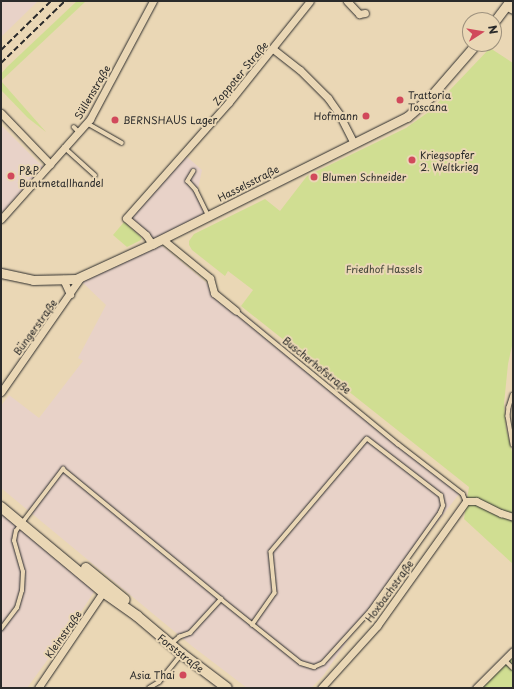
<!DOCTYPE html>
<html>
<head>
<meta charset="utf-8">
<style>
	body { margin:0 }
	#map { position:relative; width:514px; height:689px; overflow:hidden; background:#ead7b5; font-family:"Playpen Sans",sans-serif }
	div>[style] { position:absolute }
	[style*='--x'] { left:calc(var(--x)*1px); top:calc(var(--y)*1px); width:calc(var(--w)*1px); rotate:calc(var(--a)*1deg) }
	.built>* { inset:0; background:#e8d2c8 }
	.green>* { inset:0; background:#d0de92 }
	.roads { filter:drop-shadow(0 0 1px #2b2b2b) drop-shadow(0 0 1px #2b2b2b) }
	.service>* { height:3.5px; margin:-1.75px; padding:0 1.75px; transform-origin:1.75px; border-radius:1.75px; background:#ead7b5 }
	.minor>* { height:7px; margin:-3.5px; padding:0 3.5px; transform-origin:3.5px; border-radius:3.5px; background:#ead7b5 }
	.tertiary>* { height:9px; margin:-4.5px; padding:0 4.5px; transform-origin:4.5px; border-radius:4.5px; background:#ead7b5 }
	.secondary>* { height:10px; margin:-5px; padding:0 5px; transform-origin:5px; border-radius:5px; background:#ead7b5 }
	.rail>* { height:2px; margin-top:-1px; transform-origin:0; background:repeating-linear-gradient(90deg,#2b2b2b 0 6px,transparent 0 9px) }
	.dots>* { width:11px; height:11px; translate:-50% -50%; box-sizing:border-box; border:2px solid #ead7b5; border-radius:50% }
	span { translate:-50% -50%; white-space:nowrap; text-align:center; line-height:1.15; -webkit-text-stroke:4px #ead7b5; paint-order:stroke }
	.street-label { font-size:10px; color:#2b2b2b }
	.poi-label { font-size:10px; color:#2b2b2b }
	.left { translate:0 -50%; text-align:left }
	.right { translate:-100% -50%; text-align:right }
	.park-label { font-size:10px; color:#44463a }
	.frame { position:absolute; inset:0; border:2px solid #2b2b2b; pointer-events:none }
	.north { position:absolute; left:462px; top:12px; width:40px; height:40px; box-sizing:border-box; background:#ead7b5; border:1px solid #9e927e; border-radius:50%; rotate:78deg; font-size:11px; font-weight:700; line-height:16px; text-align:center; color:#2b2b2b }
	.north::after { content:''; display:block; margin:auto; width:14px; height:18px; background:#d1495b; clip-path:polygon(50% 0,100% 100%,50% 72%,0 100%) }
</style>
</head>
<body>
<div id="map">
	<div class="built">
		<div style="clip-path:polygon(1px 1px,38px 1px,1px 37px)"></div>
		<div style="clip-path:polygon(1px 125px,43px 167px,1px 214px)"></div>
		<div style="clip-path:polygon(185px 155px,202px 170px,198px 189px,209px 213px,154px 240px,130px 218px)"></div>
		<div style="clip-path:polygon(160px 244px,459px 494px,359px 624px,323px 676px,311px 688px,247px 688px,192px 646px,1px 488px,1px 406px,9px 395px,39px 418px,83px 361px,78px 358px,106px 305px,81px 281px)"></div>
		<div style="clip-path:polygon(1px 511px,92px 588px,94px 592px,67px 633px,27px 688px,1px 688px)"></div>
	</div>
	<div class="green">
		<div style="clip-path:polygon(77px 1px,86px 1px,1px 81px,1px 74px,7px 67px)"></div>
		<div style="clip-path:polygon(490px 48px,513px 63px,513px 341px,508px 364px,504px 404px,506px 428px,513px 456px,513px 564px,464px 519px,469px 487px,241px 306px,253px 290px,228px 271px,225px 276px,192px 250px,189px 245px,189px 241px,194px 234px,265px 199px,280px 211px,307px 176px,406px 128px,430px 111px)"></div>
		<div style="clip-path:polygon(1px 81px,46px 132px,28px 118px,1px 90px)"></div>
		<div style="clip-path:polygon(124px 222px,141px 237px,141px 240px,127px 247px,113px 235px)"></div>
		<div style="clip-path:polygon(513px 656px,513px 688px,482px 688px,506px 663px)"></div>
	</div>
	<div class="roads">
		<div class="service">
			<div style="--x:87;--y:123;--w:40;--a:29.7"></div>
			<div style="--x:74;--y:127;--w:7;--a:45"></div>
			<div style="--x:64;--y:147;--w:42;--a:42.1"></div>
			<div style="--x:194;--y:171;--w:12;--a:121"></div>
			<div style="--x:188;--y:181;--w:12;--a:48"></div>
			<div style="--x:196;--y:190;--w:28;--a:64"></div>
			<div style="--x:236;--y:311;--w:210;--a:39.4"></div>
			<div style="--x:398;--y:444;--w:82;--a:37.6"></div>
			<div style="--x:463;--y:494;--w:8;--a:67"></div>
			<div style="--x:513;--y:395;--w:13;--a:108"></div>
			<div style="--x:509;--y:407;--w:9;--a:96"></div>
			<div style="--x:508;--y:416;--w:29;--a:80"></div>
			<div style="--x:1;--y:629;--w:26;--a:-53"></div>
			<div style="--x:17;--y:608;--w:18;--a:-74"></div>
			<div style="--x:22;--y:591;--w:19;--a:-87"></div>
			<div style="--x:23;--y:572;--w:32;--a:-106"></div>
			<div style="--x:14;--y:541;--w:10;--a:-79"></div>
			<div style="--x:16;--y:531;--w:78;--a:-52.8"></div>
			<div style="--x:63;--y:469;--w:205;--a:39.4"></div>
			<div style="--x:171;--y:644;--w:11;--a:-41"></div>
			<div style="--x:179;--y:637;--w:12;--a:-20"></div>
			<div style="--x:190;--y:633;--w:46;--a:-47.6"></div>
			<div style="--x:221;--y:599;--w:102;--a:38.7"></div>
			<div style="--x:301;--y:663;--w:14;--a:17"></div>
			<div style="--x:314;--y:667;--w:10;--a:-24"></div>
			<div style="--x:323;--y:663;--w:70;--a:-47.9"></div>
			<div style="--x:370;--y:611;--w:120;--a:-54.5"></div>
			<div style="--x:440;--y:513;--w:8;--a:-67"></div>
			<div style="--x:443;--y:506;--w:10;--a:-101"></div>
			<div style="--x:441;--y:496;--w:93;--a:-142.4"></div>
			<div style="--x:367;--y:439;--w:148;--a:130.3"></div>
			<div style="--x:271;--y:552;--w:41;--a:84.4"></div>
			<div style="--x:275;--y:593;--w:39;--a:125"></div>
			<div style="--x:505;--y:660;--w:11;--a:45"></div>
			<div style="--x:149;--y:688;--w:12;--a:-31"></div>
			<div style="--x:159;--y:682;--w:35;--a:-51"></div>
		</div>
		<div class="minor">
			<div style="--x:347;--y:1;--w:18;--a:47"></div>
			<div style="--x:359;--y:14;--w:6;--a:-9"></div>
			<div style="--x:507;--y:7;--w:7;--a:27"></div>
			<div style="--x:273;--y:49;--w:34;--a:38"></div>
			<div style="--x:300;--y:70;--w:40;--a:45"></div>
			<div style="--x:328;--y:98;--w:19;--a:55"></div>
			<div style="--x:339;--y:114;--w:33;--a:63"></div>
			<div style="--x:1;--y:113;--w:71;--a:46.1"></div>
			<div style="--x:1;--y:219;--w:134;--a:-48.3"></div>
			<div style="--x:90;--y:119;--w:134;--a:-61.9"></div>
			<div style="--x:162;--y:239;--w:62;--a:39.1"></div>
			<div style="--x:210;--y:278;--w:16;--a:75"></div>
			<div style="--x:214;--y:293;--w:28;--a:39"></div>
			<div style="--x:152;--y:244;--w:11;--a:-124"></div>
			<div style="--x:146;--y:235;--w:26;--a:-140"></div>
			<div style="--x:126;--y:218;--w:155;--a:-48.4"></div>
			<div style="--x:229;--y:102;--w:129;--a:-51.3"></div>
			<div style="--x:63;--y:279;--w:17;--a:65"></div>
			<div style="--x:1;--y:392;--w:140;--a:-55.2"></div>
			<div style="--x:38;--y:688;--w:116;--a:-55.9"></div>
			<div style="--x:321;--y:688;--w:84;--a:-47.9"></div>
			<div style="--x:377;--y:626;--w:153;--a:-54.5"></div>
			<div style="--x:466;--y:501;--w:10;--a:0"></div>
			<div style="--x:476;--y:501;--w:28;--a:26"></div>
			<div style="--x:501;--y:513;--w:13;--a:18"></div>
			<div style="--x:476;--y:688;--w:52;--a:-45"></div>
		</div>
		<div class="tertiary">
			<div style="--x:494;--y:22;--w:26;--a:-53"></div>
			<div style="--x:1;--y:273;--w:33;--a:12"></div>
			<div style="--x:33;--y:280;--w:43;--a:-1.3"></div>
			<div style="--x:76;--y:279;--w:84;--a:-24.7"></div>
			<div style="--x:152;--y:244;--w:285;--a:-26.5"></div>
			<div style="--x:407;--y:117;--w:30;--a:-41"></div>
			<div style="--x:430;--y:97;--w:70;--a:-49"></div>
		</div>
		<div class="secondary">
			<div style="--x:1;--y:507;--w:133;--a:39.8"></div>
			<div style="--x:103;--y:592;--w:42;--a:35.2"></div>
			<div style="--x:137;--y:616;--w:59;--a:40.2"></div>
			<div style="--x:182;--y:654;--w:56;--a:37.1"></div>
			<div style="--x:86;--y:568;--w:50;--a:39.4"></div>
		</div>
	</div>
	<div class="rail">
		<div style="--x:1;--y:50;--w:70;--a:-44.4"></div>
		<div style="--x:1;--y:63;--w:89;--a:-44.1"></div>
	</div>
	<div class="dots">
		<div style="left:400px;top:100px;background:#d1495b"></div>
		<div style="left:366px;top:116px;background:#d1495b"></div>
		<div style="left:115px;top:120px;background:#d1495b"></div>
		<div style="left:412px;top:160px;background:#d1495b"></div>
		<div style="left:11px;top:176px;background:#d1495b"></div>
		<div style="left:314px;top:177px;background:#d1495b"></div>
		<div style="left:183px;top:675px;background:#d1495b"></div>
	</div>
	<div class="street-label">
		<span style="left:240px;top:73px;rotate:-50deg">Zoppoter Straße</span>
		<span style="left:92px;top:92px;rotate:-60deg">Süllenstraße</span>
		<span style="left:248px;top:183px;rotate:-27deg">Hasselsstraße</span>
		<span style="left:35px;top:327px;rotate:-54deg">Büngerstraße</span>
		<span style="left:317px;top:365px;rotate:39deg">Buscherhofstraße</span>
		<span style="left:389px;top:591px;rotate:-54deg">Hoxbachstraße</span>
		<span style="left:63px;top:634px;rotate:-55deg">Kleinstraße</span>
		<span style="left:181px;top:653px;rotate:38deg">Forststraße</span>
	</div>
	<div class="poi-label">
		<span class="left" style="left:408px;top:100px">Trattoria<br>Toscana</span>
		<span class="right" style="left:358px;top:116px">Hofmann</span>
		<span class="left" style="left:123px;top:120px">BERNSHAUS Lager</span>
		<span class="left" style="left:420px;top:160px">Kriegsopfer<br>2. Weltkrieg</span>
		<span class="left" style="left:19px;top:176px">P&amp;P<br>Buntmetallhandel</span>
		<span class="left" style="left:322px;top:177px">Blumen Schneider</span>
		<span class="right" style="left:175px;top:675px">Asia Thai</span>
	</div>
	<div class="park-label">
		<span style="left:384px;top:269px">Friedhof Hassels</span>
	</div>
	<div class="frame"></div>
	<div class="north">N</div>
</div>
</body>
</html>
